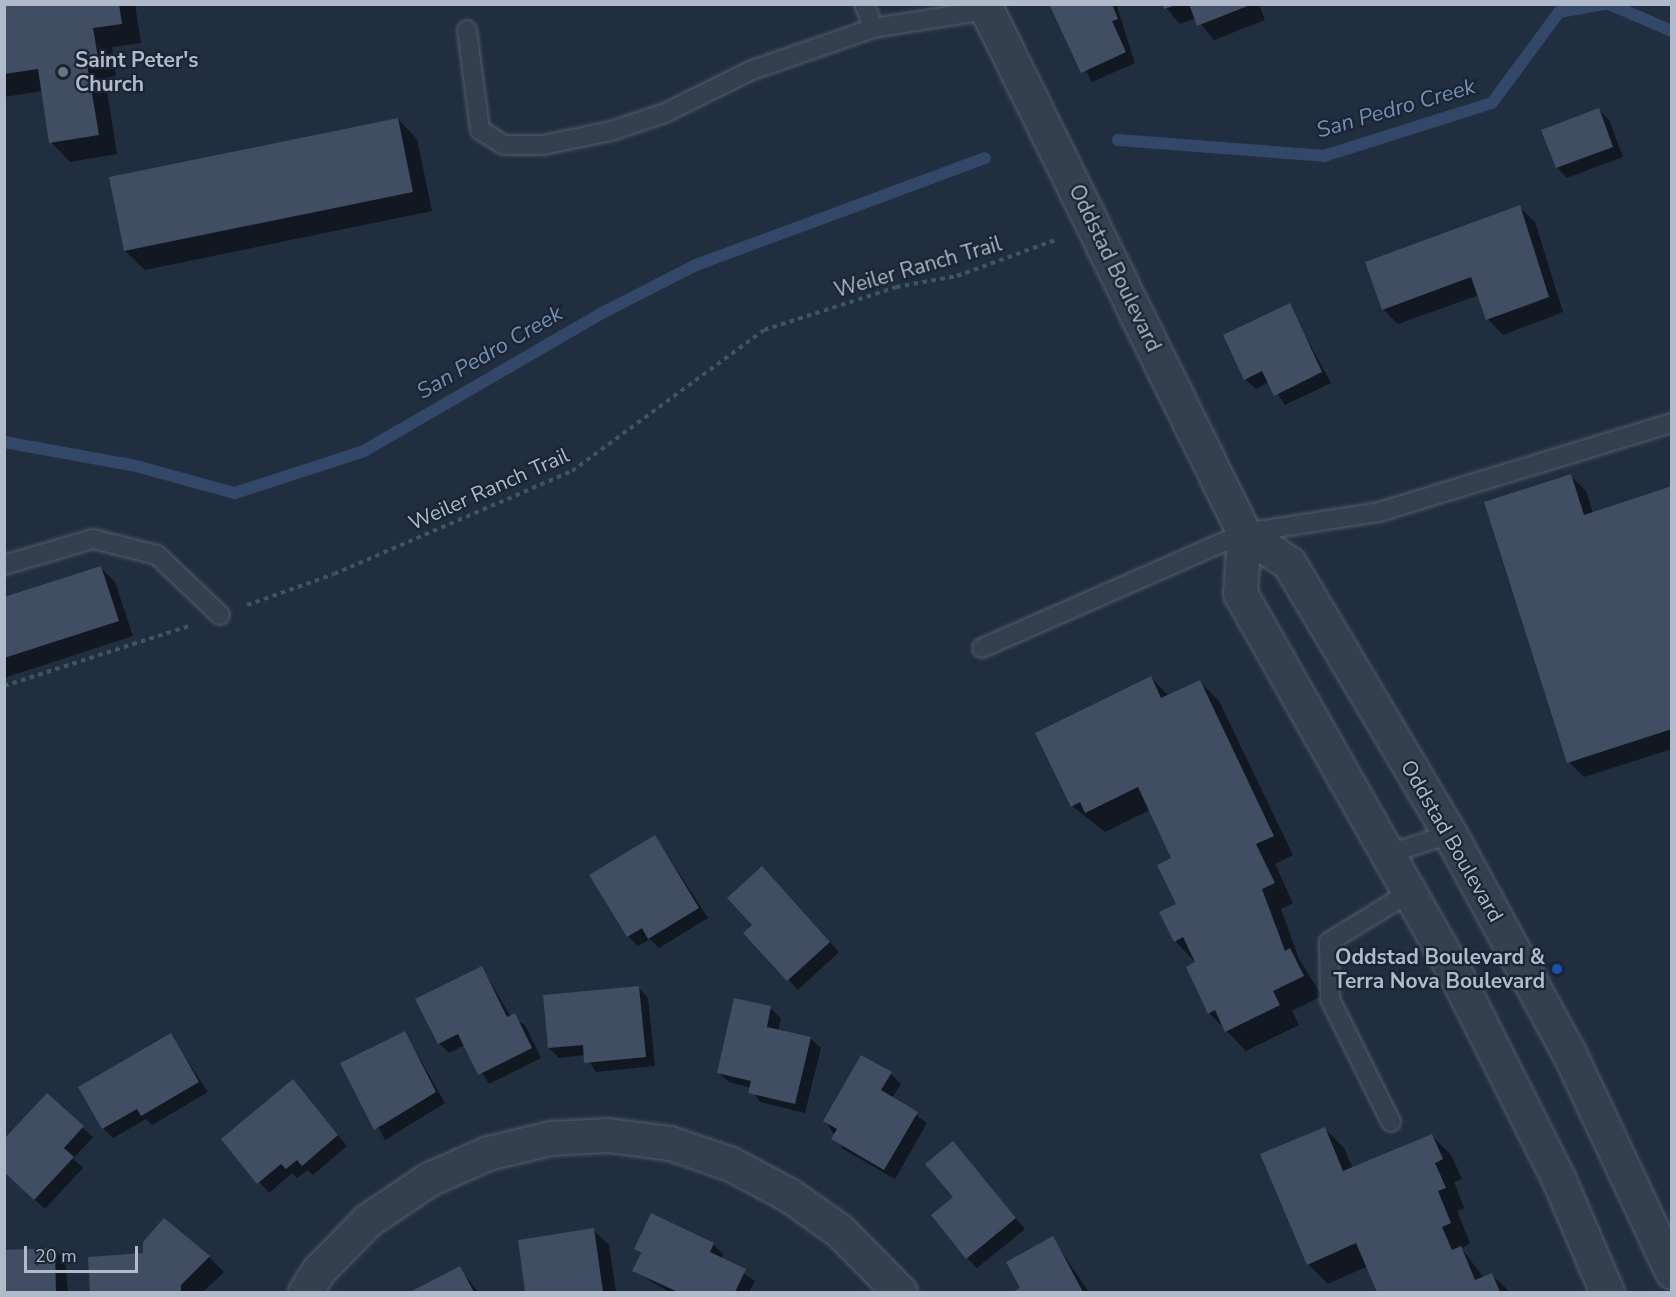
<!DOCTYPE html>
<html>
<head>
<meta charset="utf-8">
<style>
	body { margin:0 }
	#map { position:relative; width:1676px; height:1297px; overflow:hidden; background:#212e3f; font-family:"Nunito Sans",sans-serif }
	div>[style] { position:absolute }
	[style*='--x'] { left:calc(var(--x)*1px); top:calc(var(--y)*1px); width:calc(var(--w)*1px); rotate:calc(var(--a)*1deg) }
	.shadow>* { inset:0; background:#0007 }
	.stream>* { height:12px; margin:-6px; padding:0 6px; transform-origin:6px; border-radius:6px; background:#334868 }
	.building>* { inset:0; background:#404d62 }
	.path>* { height:4px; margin-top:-2px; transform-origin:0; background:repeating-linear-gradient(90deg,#3e585a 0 4.5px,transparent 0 9px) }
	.roads { filter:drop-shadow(0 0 2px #535d6d) drop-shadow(0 0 2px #535d6d) }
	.service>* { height:18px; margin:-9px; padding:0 9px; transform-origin:9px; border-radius:9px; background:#35404f }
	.minor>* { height:33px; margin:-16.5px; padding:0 16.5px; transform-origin:16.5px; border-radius:16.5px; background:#35404f }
	.tertiary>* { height:33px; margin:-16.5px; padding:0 16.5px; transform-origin:16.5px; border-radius:16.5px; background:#35404f }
	.dots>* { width:16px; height:16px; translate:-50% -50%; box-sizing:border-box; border:3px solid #1a2534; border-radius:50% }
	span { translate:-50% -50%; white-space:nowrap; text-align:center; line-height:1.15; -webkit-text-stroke:4.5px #1a2534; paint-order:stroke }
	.poi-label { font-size:21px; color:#b1baca; font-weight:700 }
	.left { translate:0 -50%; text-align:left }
	.right { translate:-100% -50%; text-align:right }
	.street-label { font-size:21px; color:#b1baca }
	.water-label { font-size:22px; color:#7590b5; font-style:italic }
	.frame { position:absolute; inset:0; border:6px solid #b1baca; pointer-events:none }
	.scale { position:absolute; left:24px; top:1246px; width:114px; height:27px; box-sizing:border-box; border:3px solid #b1baca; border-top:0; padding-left:8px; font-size:18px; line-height:21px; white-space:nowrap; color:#b1baca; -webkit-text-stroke:4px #1a2534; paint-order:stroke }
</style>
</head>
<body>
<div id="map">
	<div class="shadow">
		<div style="clip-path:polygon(4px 4px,135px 4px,141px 43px,112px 47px,116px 76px,105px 78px,117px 154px,70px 162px,51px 142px,42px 91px,4px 97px)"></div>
		<div style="clip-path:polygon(1051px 4px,1116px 4px,1135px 63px,1092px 82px)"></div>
		<div style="clip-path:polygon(1163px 4px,1259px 4px,1265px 20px,1214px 40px,1196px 18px,1180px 24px)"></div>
		<div style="clip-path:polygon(1599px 110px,1609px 120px,1623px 157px,1567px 178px,1557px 167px)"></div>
		<div style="clip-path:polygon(398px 119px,417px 139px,432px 211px,145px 270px,125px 251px)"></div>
		<div style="clip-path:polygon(1519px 207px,1535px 222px,1563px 312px,1503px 335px,1488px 319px,1479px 295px,1398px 324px,1383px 309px)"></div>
		<div style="clip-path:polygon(1289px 305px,1331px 383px,1285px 405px,1269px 382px,1256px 389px,1245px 379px)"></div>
		<div style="clip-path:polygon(1571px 476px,1586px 491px,1593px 513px,1672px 488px,1672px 749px,1584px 777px,1569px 762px)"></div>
		<div style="clip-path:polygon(100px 567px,115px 582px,133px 636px,4px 678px,4px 599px)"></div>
		<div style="clip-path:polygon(1151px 678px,1169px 696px,1199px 681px,1219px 701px,1293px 855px,1275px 864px,1293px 903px,1281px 909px,1299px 959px,1322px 996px,1292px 1011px,1299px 1025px,1246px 1051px,1209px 1013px,1196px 963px,1175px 941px,1161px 913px,1178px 905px,1173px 859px,1150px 810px,1105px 832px,1072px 806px)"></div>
		<div style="clip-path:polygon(655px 836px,708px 918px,659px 948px,650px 939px,638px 946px,628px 936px)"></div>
		<div style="clip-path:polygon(772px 878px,839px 952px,798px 990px,746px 933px,754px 925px)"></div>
		<div style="clip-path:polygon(482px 968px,511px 1017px,525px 1025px,541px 1058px,489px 1084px,465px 1045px,449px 1053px,439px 1043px)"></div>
		<div style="clip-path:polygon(638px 987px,648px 998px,655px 1066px,596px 1072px,585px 1055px,559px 1058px,549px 1048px)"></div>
		<div style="clip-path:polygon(770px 1008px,781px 1018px,778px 1031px,810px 1038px,821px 1048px,805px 1113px,760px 1102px,751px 1088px,729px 1082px,718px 1072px)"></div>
		<div style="clip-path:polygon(405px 1033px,445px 1103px,385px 1140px,343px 1063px)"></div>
		<div style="clip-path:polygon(170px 1035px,208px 1092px,152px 1125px,146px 1119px,113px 1138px,103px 1128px)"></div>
		<div style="clip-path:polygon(891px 1074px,901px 1084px,892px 1098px,927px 1123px,895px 1179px,843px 1149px,825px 1120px)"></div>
		<div style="clip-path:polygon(293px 1081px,347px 1146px,313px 1175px,308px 1170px,297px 1178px,292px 1173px,269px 1193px,223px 1139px)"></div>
		<div style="clip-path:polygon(82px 1127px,93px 1137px,73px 1159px,83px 1168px,45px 1209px,4px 1171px)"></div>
		<div style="clip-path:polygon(1325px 1129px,1344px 1148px,1353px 1169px,1432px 1136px,1451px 1155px,1462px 1179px,1454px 1182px,1464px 1208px,1457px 1211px,1470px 1243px,1462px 1249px,1484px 1278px,1492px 1275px,1510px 1292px,1379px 1292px,1368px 1266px,1328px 1284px,1308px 1264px)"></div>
		<div style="clip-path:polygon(953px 1143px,1025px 1229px,977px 1268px,967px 1258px,955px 1198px)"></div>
		<div style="clip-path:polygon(593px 1230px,609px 1245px,616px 1292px,527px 1292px,519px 1241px)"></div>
		<div style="clip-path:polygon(1052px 1238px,1089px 1292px,1016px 1292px,1022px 1289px)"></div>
		<div style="clip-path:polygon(713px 1244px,723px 1254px,721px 1259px,755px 1281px,749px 1292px,669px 1292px,634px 1271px,642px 1255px,635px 1249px)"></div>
		<div style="clip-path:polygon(54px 1249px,65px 1260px,68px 1292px,4px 1292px,4px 1251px)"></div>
		<div style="clip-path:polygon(209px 1257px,224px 1272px,203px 1292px,91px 1292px,89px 1258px)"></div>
		<div style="clip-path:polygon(459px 1267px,478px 1292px,414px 1292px)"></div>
	</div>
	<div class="stream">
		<div style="--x:1609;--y:4;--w:69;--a:23.2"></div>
		<div style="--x:1118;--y:140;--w:207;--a:4.4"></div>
		<div style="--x:1324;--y:156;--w:176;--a:-17.5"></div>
		<div style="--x:1492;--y:103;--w:113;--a:-53.6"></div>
		<div style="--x:1559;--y:12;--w:47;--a:-9.9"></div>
		<div style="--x:4;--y:442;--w:134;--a:10.3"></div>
		<div style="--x:136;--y:466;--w:103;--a:15.3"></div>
		<div style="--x:235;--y:493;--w:136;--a:-18"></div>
		<div style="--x:364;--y:451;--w:273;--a:-30.1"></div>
		<div style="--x:600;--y:314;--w:108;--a:-27"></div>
		<div style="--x:696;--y:265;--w:308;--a:-20.3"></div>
	</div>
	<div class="building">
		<div style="clip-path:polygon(4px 4px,119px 4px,122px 24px,93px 28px,98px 57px,86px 58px,99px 135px,49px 143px,38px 69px,4px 74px)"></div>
		<div style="clip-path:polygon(1049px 4px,1112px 4px,1118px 19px,1112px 21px,1126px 52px,1081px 73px)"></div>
		<div style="clip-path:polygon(1162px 4px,1176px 4px,1176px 5px,1164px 9px)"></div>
		<div style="clip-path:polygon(1189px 4px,1250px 4px,1250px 5px,1197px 26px)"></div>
		<div style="clip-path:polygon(1599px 108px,1613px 147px,1556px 168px,1541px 130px)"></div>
		<div style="clip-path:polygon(398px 118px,413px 192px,124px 251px,109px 177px)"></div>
		<div style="clip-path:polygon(1520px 205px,1549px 297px,1486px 320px,1471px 277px,1382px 310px,1365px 262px)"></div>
		<div style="clip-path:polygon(1290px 303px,1322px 372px,1274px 396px,1262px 371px,1244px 380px,1223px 335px)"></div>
		<div style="clip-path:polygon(1571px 474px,1584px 515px,1672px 486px,1672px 729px,1567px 763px,1484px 502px)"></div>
		<div style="clip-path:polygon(101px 566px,119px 621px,4px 658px,4px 597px)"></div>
		<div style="clip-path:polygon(1151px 676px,1161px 698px,1200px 680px,1274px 836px,1256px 844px,1275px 883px,1262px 889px,1285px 951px,1290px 948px,1304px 976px,1273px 991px,1280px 1005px,1225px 1032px,1215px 1010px,1208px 1014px,1186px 967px,1195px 962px,1183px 937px,1174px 942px,1159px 912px,1176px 904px,1157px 865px,1171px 858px,1138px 787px,1085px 813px,1080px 802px,1071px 807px,1035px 733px)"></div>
		<div style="clip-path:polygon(655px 835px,699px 908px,648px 939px,642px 928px,627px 937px,589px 875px)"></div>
		<div style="clip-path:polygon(762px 866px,830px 942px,787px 981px,743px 933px,752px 925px,727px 898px)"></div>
		<div style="clip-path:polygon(482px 966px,507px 1017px,515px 1013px,532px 1048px,478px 1075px,458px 1034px,438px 1044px,415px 999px)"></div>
		<div style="clip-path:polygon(639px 986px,646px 1057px,584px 1063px,583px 1045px,548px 1048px,543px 995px)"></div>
		<div style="clip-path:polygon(734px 998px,771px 1006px,767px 1027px,811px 1037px,795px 1104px,748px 1093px,751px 1081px,717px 1073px)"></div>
		<div style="clip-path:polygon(405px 1031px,436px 1092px,374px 1130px,340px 1063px)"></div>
		<div style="clip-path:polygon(171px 1033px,199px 1082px,141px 1116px,137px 1109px,102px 1129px,78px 1087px)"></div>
		<div style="clip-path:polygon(861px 1055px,892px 1072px,881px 1090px,918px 1112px,884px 1170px,831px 1139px,837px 1129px,823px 1121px)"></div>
		<div style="clip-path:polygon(293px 1079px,338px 1135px,302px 1166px,297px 1160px,286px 1169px,281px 1164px,257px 1184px,221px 1139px)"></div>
		<div style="clip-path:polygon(47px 1093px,84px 1126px,64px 1148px,74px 1157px,34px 1200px,4px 1172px,4px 1139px)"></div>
		<div style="clip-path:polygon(1325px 1127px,1343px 1171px,1432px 1134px,1443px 1159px,1435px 1163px,1446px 1188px,1438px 1191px,1451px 1223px,1442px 1227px,1452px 1250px,1461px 1246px,1475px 1280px,1492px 1273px,1500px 1292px,1377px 1292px,1356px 1243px,1307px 1265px,1260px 1154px)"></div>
		<div style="clip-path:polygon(953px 1141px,1016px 1218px,966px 1259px,931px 1215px,953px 1197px,925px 1164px)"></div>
		<div style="clip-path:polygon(651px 1213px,714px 1243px,710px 1252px,746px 1269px,735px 1292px,678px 1292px,632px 1271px,641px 1253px,634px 1249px)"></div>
		<div style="clip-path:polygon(164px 1218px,210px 1256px,181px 1285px,181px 1292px,90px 1292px,88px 1257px,143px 1253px,143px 1242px)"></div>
		<div style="clip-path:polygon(594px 1228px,603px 1292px,525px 1292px,518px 1240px)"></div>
		<div style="clip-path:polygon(1053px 1236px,1083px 1292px,1012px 1292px,1020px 1288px,1006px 1262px)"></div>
		<div style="clip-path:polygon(55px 1248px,56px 1292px,4px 1292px,4px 1250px)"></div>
		<div style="clip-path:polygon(460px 1266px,474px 1292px,410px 1292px)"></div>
	</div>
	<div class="path">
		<div style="--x:247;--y:605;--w:92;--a:-19.6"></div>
		<div style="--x:334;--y:574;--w:259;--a:-23.4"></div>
		<div style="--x:572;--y:471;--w:238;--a:-36.3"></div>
		<div style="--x:764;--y:330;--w:139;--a:-18"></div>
		<div style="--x:896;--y:287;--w:62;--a:-10.2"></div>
		<div style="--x:957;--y:276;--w:108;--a:-20.1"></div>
		<div style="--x:4;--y:686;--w:194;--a:-18"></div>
	</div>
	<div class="roads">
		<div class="service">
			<div style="--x:864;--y:4;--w:26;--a:67"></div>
			<div style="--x:467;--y:30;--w:101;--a:82.6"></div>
			<div style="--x:480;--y:130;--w:28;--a:32"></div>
			<div style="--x:504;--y:145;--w:39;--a:0"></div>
			<div style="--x:543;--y:145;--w:69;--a:-11.6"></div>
			<div style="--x:611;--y:131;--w:57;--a:-18.4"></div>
			<div style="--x:665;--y:113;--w:97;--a:-26.3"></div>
			<div style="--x:752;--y:70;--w:129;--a:-19"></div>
			<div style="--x:874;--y:28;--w:114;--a:-9.1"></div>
			<div style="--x:4;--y:565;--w:93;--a:-16.3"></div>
			<div style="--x:93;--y:539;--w:66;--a:14"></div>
			<div style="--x:157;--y:555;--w:87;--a:43.6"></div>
			<div style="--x:982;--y:648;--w:286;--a:-23.7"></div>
			<div style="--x:1244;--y:533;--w:137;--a:-8.8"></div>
			<div style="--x:1379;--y:512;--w:306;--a:-16.9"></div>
			<div style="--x:1389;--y:854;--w:64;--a:-18.2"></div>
			<div style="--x:1391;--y:1122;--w:137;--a:-116.4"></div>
			<div style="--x:1330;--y:999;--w:57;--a:-91"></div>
			<div style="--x:1329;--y:942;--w:95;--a:-31.7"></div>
		</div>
		<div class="minor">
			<div style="--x:305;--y:1292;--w:26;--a:-58"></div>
			<div style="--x:319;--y:1270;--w:70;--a:-45.6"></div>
			<div style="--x:368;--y:1220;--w:73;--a:-33.9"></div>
			<div style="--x:429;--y:1179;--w:64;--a:-23.8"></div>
			<div style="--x:488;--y:1153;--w:64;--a:-13.6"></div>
			<div style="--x:550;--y:1138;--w:58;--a:-3"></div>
			<div style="--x:608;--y:1135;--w:63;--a:7.4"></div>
			<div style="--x:670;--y:1143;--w:65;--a:19"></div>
			<div style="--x:731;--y:1164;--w:66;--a:28.1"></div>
			<div style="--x:789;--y:1195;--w:62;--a:35.2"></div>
			<div style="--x:840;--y:1231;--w:86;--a:45.5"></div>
		</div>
		<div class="tertiary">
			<div style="--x:984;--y:4;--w:589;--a:63.83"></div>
			<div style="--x:1244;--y:533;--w:60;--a:93.8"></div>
			<div style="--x:1240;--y:593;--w:439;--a:60.5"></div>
			<div style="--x:1456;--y:975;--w:229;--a:63.3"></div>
			<div style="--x:1559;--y:1180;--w:122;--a:66.8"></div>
			<div style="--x:1244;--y:533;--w:54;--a:33.7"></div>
			<div style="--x:1289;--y:563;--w:315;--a:59.3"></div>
			<div style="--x:1450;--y:834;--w:249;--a:61.5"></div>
			<div style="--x:1569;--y:1053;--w:242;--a:64.8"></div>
		</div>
	</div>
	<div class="dots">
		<div style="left:63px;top:72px;background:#6b7280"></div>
		<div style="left:1557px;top:969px;background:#1a4fb4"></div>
	</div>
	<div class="poi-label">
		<span class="left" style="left:75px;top:72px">Saint Peter's<br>Church</span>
		<span class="right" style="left:1545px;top:969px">Oddstad Boulevard &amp;<br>Terra Nova Boulevard</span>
	</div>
	<div class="street-label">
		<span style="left:918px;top:267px;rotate:-16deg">Weiler Ranch Trail</span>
		<span style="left:1115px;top:268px;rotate:64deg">Oddstad Boulevard</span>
		<span style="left:489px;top:489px;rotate:-24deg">Weiler Ranch Trail</span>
		<span style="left:1452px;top:841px;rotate:60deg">Oddstad Boulevard</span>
	</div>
	<div class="water-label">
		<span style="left:1396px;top:109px;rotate:-16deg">San Pedro Creek</span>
		<span style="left:490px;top:353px;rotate:-30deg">San Pedro Creek</span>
	</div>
	<div class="frame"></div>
	<div class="scale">20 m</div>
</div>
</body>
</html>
